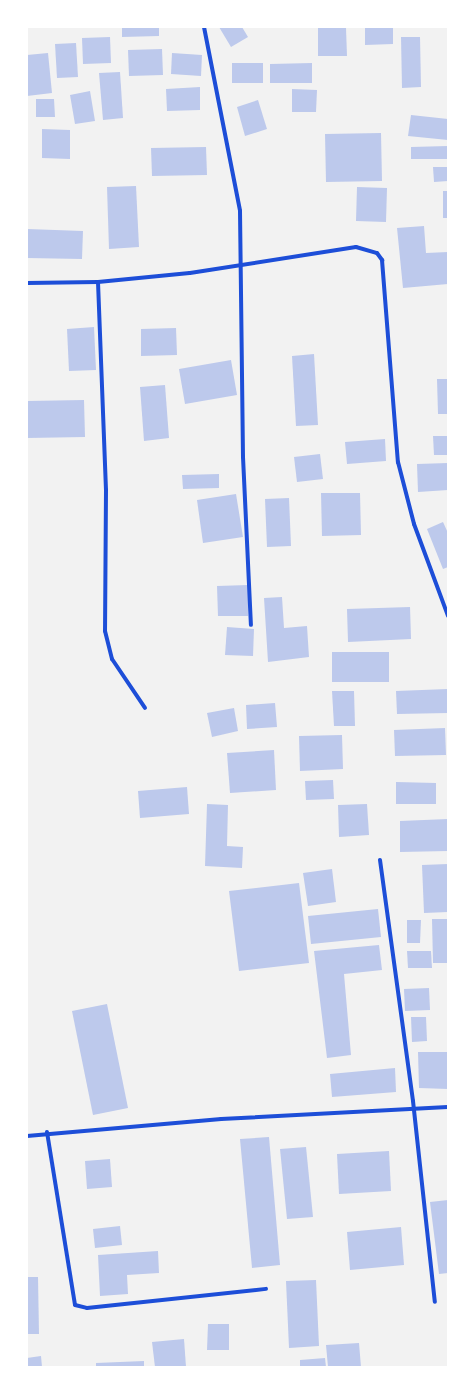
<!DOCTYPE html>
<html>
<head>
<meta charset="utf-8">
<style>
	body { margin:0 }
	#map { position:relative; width:475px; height:1394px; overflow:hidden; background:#f2f2f2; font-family:"Fira Sans",sans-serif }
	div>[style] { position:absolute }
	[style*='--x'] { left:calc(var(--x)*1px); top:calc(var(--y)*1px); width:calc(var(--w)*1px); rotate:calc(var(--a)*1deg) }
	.building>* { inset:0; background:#bdc9ec }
	.minor>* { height:4px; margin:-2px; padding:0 2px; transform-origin:2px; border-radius:2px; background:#1d4ed8 }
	span { translate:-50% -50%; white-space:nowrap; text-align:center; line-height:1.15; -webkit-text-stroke:4px #fff; paint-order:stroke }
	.frame { position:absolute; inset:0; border:28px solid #fff; pointer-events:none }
</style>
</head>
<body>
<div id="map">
	<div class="building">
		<div style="clip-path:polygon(122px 27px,159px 27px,159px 36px,122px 37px)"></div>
		<div style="clip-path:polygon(219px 27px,242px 27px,248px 37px,231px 47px)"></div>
		<div style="clip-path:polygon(365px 27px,393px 27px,393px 44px,365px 45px)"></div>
		<div style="clip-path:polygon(318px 28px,346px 28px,347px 56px,318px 56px)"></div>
		<div style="clip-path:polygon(110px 37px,111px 63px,83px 64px,82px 38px)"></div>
		<div style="clip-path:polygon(401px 37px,420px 37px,421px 87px,402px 88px)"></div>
		<div style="clip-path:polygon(76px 43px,78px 77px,57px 78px,55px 44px)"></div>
		<div style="clip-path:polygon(162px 49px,163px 75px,129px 76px,128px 50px)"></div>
		<div style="clip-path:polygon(48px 53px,52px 93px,27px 96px,27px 55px)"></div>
		<div style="clip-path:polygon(172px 53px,202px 55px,201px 76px,171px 74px)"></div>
		<div style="clip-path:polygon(232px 63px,263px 63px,263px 83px,232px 83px)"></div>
		<div style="clip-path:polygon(312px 63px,312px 83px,270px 83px,270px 64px)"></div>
		<div style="clip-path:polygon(120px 72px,123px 118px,103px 120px,99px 73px)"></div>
		<div style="clip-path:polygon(200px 87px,200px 110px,167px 111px,166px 89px)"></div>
		<div style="clip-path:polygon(292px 89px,317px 90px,316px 112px,292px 112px)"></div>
		<div style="clip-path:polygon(90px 91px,95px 121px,75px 124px,70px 95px)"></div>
		<div style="clip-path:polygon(36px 99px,54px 99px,55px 117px,36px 117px)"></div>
		<div style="clip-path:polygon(258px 100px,267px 129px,245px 136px,237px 107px)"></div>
		<div style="clip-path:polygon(411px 115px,448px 119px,448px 140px,408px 136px)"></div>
		<div style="clip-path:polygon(42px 129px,70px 130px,70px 159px,42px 158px)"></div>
		<div style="clip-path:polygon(381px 133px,382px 181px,326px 182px,325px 134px)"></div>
		<div style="clip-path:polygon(448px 146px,448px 159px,411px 159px,411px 147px)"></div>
		<div style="clip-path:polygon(206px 147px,207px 175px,152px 176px,151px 148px)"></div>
		<div style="clip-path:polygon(433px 167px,448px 167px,448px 181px,434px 182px)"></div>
		<div style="clip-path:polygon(136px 186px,139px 247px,109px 249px,107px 187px)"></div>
		<div style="clip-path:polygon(357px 187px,387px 188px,386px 222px,356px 221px)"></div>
		<div style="clip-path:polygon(443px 191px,448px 191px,448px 218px,443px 218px)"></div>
		<div style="clip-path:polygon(424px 226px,426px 253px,448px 252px,448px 284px,403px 288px,397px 228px)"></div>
		<div style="clip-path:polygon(27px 229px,83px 231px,82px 259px,27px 258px)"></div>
		<div style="clip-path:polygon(94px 327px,96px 370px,69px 371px,67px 329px)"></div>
		<div style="clip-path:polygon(176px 328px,177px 355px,141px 356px,141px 329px)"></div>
		<div style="clip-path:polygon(314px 354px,318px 425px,296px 426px,292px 356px)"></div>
		<div style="clip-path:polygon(231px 360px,237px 395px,185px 404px,179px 369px)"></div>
		<div style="clip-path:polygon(437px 379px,448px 379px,448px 414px,438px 414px)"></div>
		<div style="clip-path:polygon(165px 385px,169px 438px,144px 441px,140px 387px)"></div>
		<div style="clip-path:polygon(84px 400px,85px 437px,27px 438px,27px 401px)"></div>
		<div style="clip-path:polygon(433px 436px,448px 436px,448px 455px,434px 455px)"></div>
		<div style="clip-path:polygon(385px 439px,386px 461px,347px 464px,345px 442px)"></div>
		<div style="clip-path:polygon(320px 454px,323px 479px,297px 482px,294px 457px)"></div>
		<div style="clip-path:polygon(448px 463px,448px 490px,418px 492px,417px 464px)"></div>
		<div style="clip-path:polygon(219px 474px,219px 488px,183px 489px,182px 475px)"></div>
		<div style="clip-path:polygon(321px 493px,360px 493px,361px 535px,322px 536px)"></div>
		<div style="clip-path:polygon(236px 494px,243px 537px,203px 543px,197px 500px)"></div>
		<div style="clip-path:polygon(289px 498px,291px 546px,267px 547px,265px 499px)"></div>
		<div style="clip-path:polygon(443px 522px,448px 533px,448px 567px,443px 569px,427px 529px)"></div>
		<div style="clip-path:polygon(248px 585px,248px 616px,218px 616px,217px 586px)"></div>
		<div style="clip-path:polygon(282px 597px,284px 628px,307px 626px,309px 657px,268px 662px,264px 598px)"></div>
		<div style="clip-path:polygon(410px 607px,411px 639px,348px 642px,347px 609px)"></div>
		<div style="clip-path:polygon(227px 627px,254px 629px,253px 656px,225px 655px)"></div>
		<div style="clip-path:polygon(332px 652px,389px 652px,389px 682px,332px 682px)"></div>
		<div style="clip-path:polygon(448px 689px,448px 713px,397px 714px,396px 691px)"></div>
		<div style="clip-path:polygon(332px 691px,354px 691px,355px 726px,334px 726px)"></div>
		<div style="clip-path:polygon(275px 703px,277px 727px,247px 729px,246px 705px)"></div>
		<div style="clip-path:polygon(234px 708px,238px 731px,212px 737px,207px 713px)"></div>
		<div style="clip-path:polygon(445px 728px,446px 755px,395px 756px,394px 730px)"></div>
		<div style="clip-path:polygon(342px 735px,343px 769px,300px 771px,299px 736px)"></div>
		<div style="clip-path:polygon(274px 750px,276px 790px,230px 793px,227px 753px)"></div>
		<div style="clip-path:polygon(333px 780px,334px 799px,306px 800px,305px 781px)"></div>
		<div style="clip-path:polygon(396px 782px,436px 783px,436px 804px,396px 804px)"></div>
		<div style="clip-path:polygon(187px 787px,189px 814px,140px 818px,138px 791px)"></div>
		<div style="clip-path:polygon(207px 804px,228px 805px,227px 846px,243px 847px,242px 868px,205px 866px)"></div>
		<div style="clip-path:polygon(367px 804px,369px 835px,339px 837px,338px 805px)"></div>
		<div style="clip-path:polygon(448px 819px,448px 851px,400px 852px,400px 821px)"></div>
		<div style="clip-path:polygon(448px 864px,448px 912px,424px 913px,422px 865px)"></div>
		<div style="clip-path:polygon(332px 869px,336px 902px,308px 906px,303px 873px)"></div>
		<div style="clip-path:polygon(299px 883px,309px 963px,239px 971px,229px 891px)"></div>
		<div style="clip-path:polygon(378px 909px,381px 937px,311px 944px,308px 916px)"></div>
		<div style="clip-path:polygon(432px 919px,448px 919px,448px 963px,433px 963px)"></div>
		<div style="clip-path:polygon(407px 920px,421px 920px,420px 943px,407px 943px)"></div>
		<div style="clip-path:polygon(379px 945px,382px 970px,344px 974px,351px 1055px,327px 1058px,314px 951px)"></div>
		<div style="clip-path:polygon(407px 951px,431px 951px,432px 968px,408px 968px)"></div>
		<div style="clip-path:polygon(429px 988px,430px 1010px,405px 1011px,404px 989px)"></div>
		<div style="clip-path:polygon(107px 1004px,128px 1108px,93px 1115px,72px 1011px)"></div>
		<div style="clip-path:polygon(411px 1017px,426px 1017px,427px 1041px,412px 1042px)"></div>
		<div style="clip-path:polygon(418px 1052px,448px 1052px,448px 1089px,419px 1088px)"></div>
		<div style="clip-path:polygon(395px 1068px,396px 1092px,332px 1097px,330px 1074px)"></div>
		<div style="clip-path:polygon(269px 1137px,280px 1265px,252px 1268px,240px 1139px)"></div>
		<div style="clip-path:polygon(306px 1147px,313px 1217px,287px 1219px,280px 1149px)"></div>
		<div style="clip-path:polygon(389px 1151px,391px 1191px,339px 1194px,337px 1154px)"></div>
		<div style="clip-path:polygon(110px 1159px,112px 1187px,87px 1189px,85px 1161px)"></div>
		<div style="clip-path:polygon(448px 1200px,448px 1273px,439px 1274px,430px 1202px)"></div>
		<div style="clip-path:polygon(120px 1226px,122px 1245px,95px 1248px,93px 1229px)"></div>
		<div style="clip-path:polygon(401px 1227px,404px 1265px,350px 1270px,347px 1232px)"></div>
		<div style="clip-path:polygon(158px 1251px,159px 1273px,127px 1275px,128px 1294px,100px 1296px,98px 1255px)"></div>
		<div style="clip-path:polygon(27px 1277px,38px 1277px,39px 1334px,27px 1334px)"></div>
		<div style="clip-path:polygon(316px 1280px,319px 1346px,289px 1348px,286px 1281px)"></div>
		<div style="clip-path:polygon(208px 1324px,229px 1324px,229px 1350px,207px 1350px)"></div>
		<div style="clip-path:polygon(184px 1339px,186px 1367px,155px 1367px,152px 1342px)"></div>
		<div style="clip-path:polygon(359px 1343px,361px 1367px,328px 1367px,326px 1345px)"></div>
		<div style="clip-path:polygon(41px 1356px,42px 1367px,27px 1367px,27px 1358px)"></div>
		<div style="clip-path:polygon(325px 1358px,326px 1367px,300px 1367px,300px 1360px)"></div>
		<div style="clip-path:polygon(144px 1361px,144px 1367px,96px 1367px,96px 1363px)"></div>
	</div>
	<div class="minor">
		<div style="--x:204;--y:27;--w:187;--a:78.9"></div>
		<div style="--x:240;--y:211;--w:246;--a:89.3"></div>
		<div style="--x:243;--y:457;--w:168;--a:87.3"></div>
		<div style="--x:98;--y:282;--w:208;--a:87.8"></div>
		<div style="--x:106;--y:490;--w:141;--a:90.4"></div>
		<div style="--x:105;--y:631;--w:29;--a:76"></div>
		<div style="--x:112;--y:659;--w:59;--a:56"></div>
		<div style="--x:27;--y:283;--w:71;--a:-0.8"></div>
		<div style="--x:98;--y:282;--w:92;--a:-5.6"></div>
		<div style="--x:190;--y:273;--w:168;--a:-8.9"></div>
		<div style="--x:356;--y:247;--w:22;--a:16"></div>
		<div style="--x:377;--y:253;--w:9;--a:54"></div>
		<div style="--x:382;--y:260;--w:203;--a:85.5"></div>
		<div style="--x:398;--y:462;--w:64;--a:75.5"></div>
		<div style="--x:414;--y:524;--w:98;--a:69.7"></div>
		<div style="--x:380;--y:860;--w:243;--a:82.2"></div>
		<div style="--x:413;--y:1101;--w:202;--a:83.8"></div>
		<div style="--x:47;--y:1132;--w:175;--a:80.8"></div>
		<div style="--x:75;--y:1305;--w:12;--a:14"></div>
		<div style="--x:87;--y:1308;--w:180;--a:-6.1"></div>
		<div style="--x:27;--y:1136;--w:195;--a:-5"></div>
		<div style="--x:221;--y:1119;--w:227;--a:-3"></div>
	</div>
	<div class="frame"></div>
</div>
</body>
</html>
